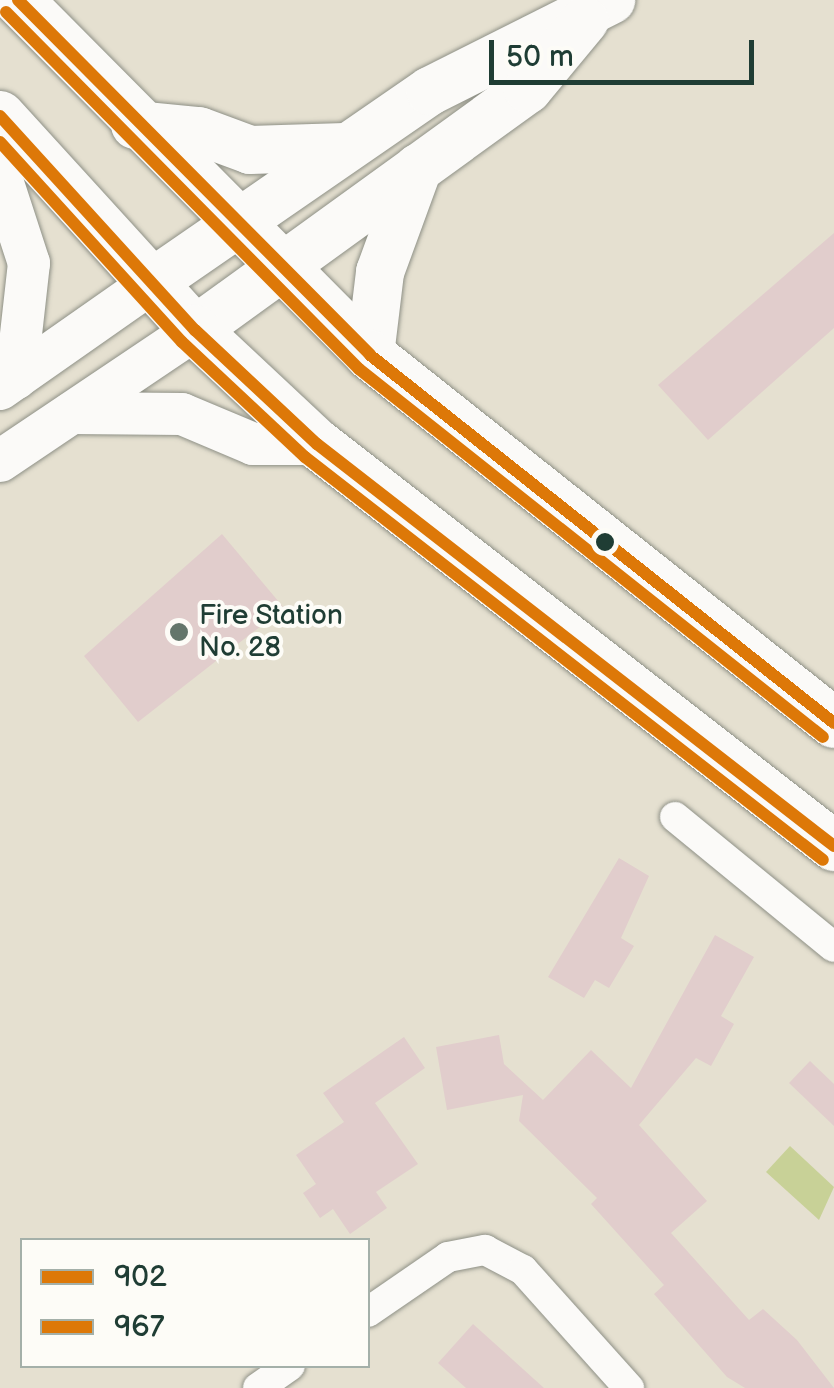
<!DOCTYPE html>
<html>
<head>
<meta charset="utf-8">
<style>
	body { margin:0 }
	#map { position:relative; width:834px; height:1388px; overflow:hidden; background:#e5e0d0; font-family:"Balsamiq Sans",sans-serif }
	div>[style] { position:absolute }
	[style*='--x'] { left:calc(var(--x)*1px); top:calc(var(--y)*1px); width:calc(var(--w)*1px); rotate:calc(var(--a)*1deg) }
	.green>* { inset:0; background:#c8d197 }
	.building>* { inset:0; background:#e1cdcc }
	.roads { filter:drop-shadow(0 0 2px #8e9086) drop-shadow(0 0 2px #8e9086) }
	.minor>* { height:30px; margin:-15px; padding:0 15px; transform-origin:15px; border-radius:15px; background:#fbfaf8 }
	.secondary>* { height:42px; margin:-21px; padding:0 21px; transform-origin:21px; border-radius:21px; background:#fbfaf8 }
	.primary>* { height:48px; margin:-24px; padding:0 24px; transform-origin:24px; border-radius:24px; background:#fbfaf8 }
	.trunk>* { height:50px; margin:-25px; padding:0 25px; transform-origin:25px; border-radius:25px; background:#fbfaf8 }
	.bus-1>* { height:12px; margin:-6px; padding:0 6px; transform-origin:6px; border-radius:6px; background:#dd7808 }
	.bus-2>* { height:12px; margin:-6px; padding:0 6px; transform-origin:6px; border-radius:6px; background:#dd7808 }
	.dots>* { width:28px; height:28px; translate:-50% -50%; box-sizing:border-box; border:5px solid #fdfcf7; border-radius:50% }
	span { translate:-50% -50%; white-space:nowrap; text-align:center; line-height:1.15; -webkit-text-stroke:8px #fdfcf7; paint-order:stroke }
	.poi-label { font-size:28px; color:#1f3d34 }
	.left { translate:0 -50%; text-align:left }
	.legend { position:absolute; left:20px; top:1238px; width:350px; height:130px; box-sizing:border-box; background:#fdfcf7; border:2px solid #a4b0a9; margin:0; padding:12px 18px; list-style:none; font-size:30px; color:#1f3d34 }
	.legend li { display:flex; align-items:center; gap:20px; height:50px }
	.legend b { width:50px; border:2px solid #a4b0a9 }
	.scale { position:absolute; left:489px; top:40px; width:265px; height:45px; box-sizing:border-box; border:5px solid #1f3d34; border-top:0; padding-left:12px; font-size:30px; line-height:35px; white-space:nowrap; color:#1f3d34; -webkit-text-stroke:8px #fdfcf7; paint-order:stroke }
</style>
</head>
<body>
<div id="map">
	<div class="green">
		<div style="clip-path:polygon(790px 1146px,834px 1187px,819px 1220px,766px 1172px)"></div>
	</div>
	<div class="building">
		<div style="clip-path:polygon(834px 233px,834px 328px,708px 440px,658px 385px)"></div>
		<div style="clip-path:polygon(222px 534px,284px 608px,138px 722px,84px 656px)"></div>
		<div style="clip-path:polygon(619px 858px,649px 876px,621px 938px,634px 946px,609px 988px,595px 980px,584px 998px,548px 977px)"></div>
		<div style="clip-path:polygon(715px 935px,754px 957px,721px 1016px,734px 1024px,711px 1066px,696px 1058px,639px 1125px,707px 1201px,671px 1233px,749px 1320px,763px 1309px,797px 1340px,834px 1388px,745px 1388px,727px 1377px,654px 1294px,664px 1285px,591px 1204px,597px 1198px,519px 1121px,523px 1095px,447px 1110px,436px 1047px,499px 1035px,504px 1064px,543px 1100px,591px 1050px,631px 1088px)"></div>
		<div style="clip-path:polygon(404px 1037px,425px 1068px,375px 1103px,418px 1164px,376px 1192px,387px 1208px,350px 1234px,333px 1209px,320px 1218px,303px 1193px,316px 1184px,296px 1155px,344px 1122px,323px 1093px)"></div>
		<div style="clip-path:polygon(810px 1061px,834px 1084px,834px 1126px,789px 1083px)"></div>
		<div style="clip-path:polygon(473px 1324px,544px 1388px,466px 1388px,438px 1363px)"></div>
	</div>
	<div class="roads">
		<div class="minor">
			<div style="--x:675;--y:817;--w:205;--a:39.3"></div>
			<div style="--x:368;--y:1312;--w:97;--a:-34.5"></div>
			<div style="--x:448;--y:1257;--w:38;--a:-11"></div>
			<div style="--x:485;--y:1250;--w:43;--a:27.8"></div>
			<div style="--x:523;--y:1270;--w:159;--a:48.1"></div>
			<div style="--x:258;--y:1388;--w:39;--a:-35"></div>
		</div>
		<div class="secondary">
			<div style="--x:0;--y:174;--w:94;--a:72"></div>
			<div style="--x:29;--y:263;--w:116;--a:96.4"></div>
			<div style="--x:0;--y:389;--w:183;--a:-35"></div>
			<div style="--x:72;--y:413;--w:110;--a:0.5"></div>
			<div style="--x:182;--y:414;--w:77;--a:22.9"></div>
			<div style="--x:253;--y:444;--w:64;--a:0"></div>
			<div style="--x:0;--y:461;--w:235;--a:-33.9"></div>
		</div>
		<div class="primary">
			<div style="--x:135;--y:125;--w:64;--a:5.4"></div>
			<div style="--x:199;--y:131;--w:54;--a:20.4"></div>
			<div style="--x:250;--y:150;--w:95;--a:-1.8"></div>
			<div style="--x:150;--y:284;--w:340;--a:-34.6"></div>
			<div style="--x:430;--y:91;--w:203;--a:-26.7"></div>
			<div style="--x:195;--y:330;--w:411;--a:-35.9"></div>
			<div style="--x:528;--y:89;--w:89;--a:-50.4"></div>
			<div style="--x:370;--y:355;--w:84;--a:-83.1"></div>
			<div style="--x:380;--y:272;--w:111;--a:-69.9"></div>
		</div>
		<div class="trunk">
			<div style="--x:18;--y:0;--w:500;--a:45.2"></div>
			<div style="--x:370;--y:355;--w:592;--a:38.42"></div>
			<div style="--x:0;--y:116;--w:290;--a:47.7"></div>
			<div style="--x:195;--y:330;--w:167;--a:43.1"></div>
			<div style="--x:317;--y:444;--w:655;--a:37.87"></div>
		</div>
	</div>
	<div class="bus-1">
		<div style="--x:18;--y:0;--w:500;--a:45.2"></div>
		<div style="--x:370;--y:355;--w:592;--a:38.42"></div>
		<div style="--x:0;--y:116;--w:290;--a:47.7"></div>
		<div style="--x:195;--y:330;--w:167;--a:43.1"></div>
		<div style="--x:317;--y:444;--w:655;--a:37.87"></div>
	</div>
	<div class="bus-2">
		<div style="--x:6;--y:12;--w:502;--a:45.32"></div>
		<div style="--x:359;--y:369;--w:592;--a:38.42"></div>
		<div style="--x:0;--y:142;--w:270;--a:47.7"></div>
		<div style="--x:182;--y:342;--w:168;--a:43.1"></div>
		<div style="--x:305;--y:457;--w:656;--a:37.88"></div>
	</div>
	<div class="dots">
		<div style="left:605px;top:542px;background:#1f3d34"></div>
		<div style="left:179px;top:632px;background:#64766b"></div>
	</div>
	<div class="poi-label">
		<span class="left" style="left:199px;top:632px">Fire Station<br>No. 28</span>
	</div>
	<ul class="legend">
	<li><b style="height:12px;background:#dd7808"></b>902</li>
	<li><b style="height:12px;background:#dd7808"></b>967</li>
	</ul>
	<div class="scale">50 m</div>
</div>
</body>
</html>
